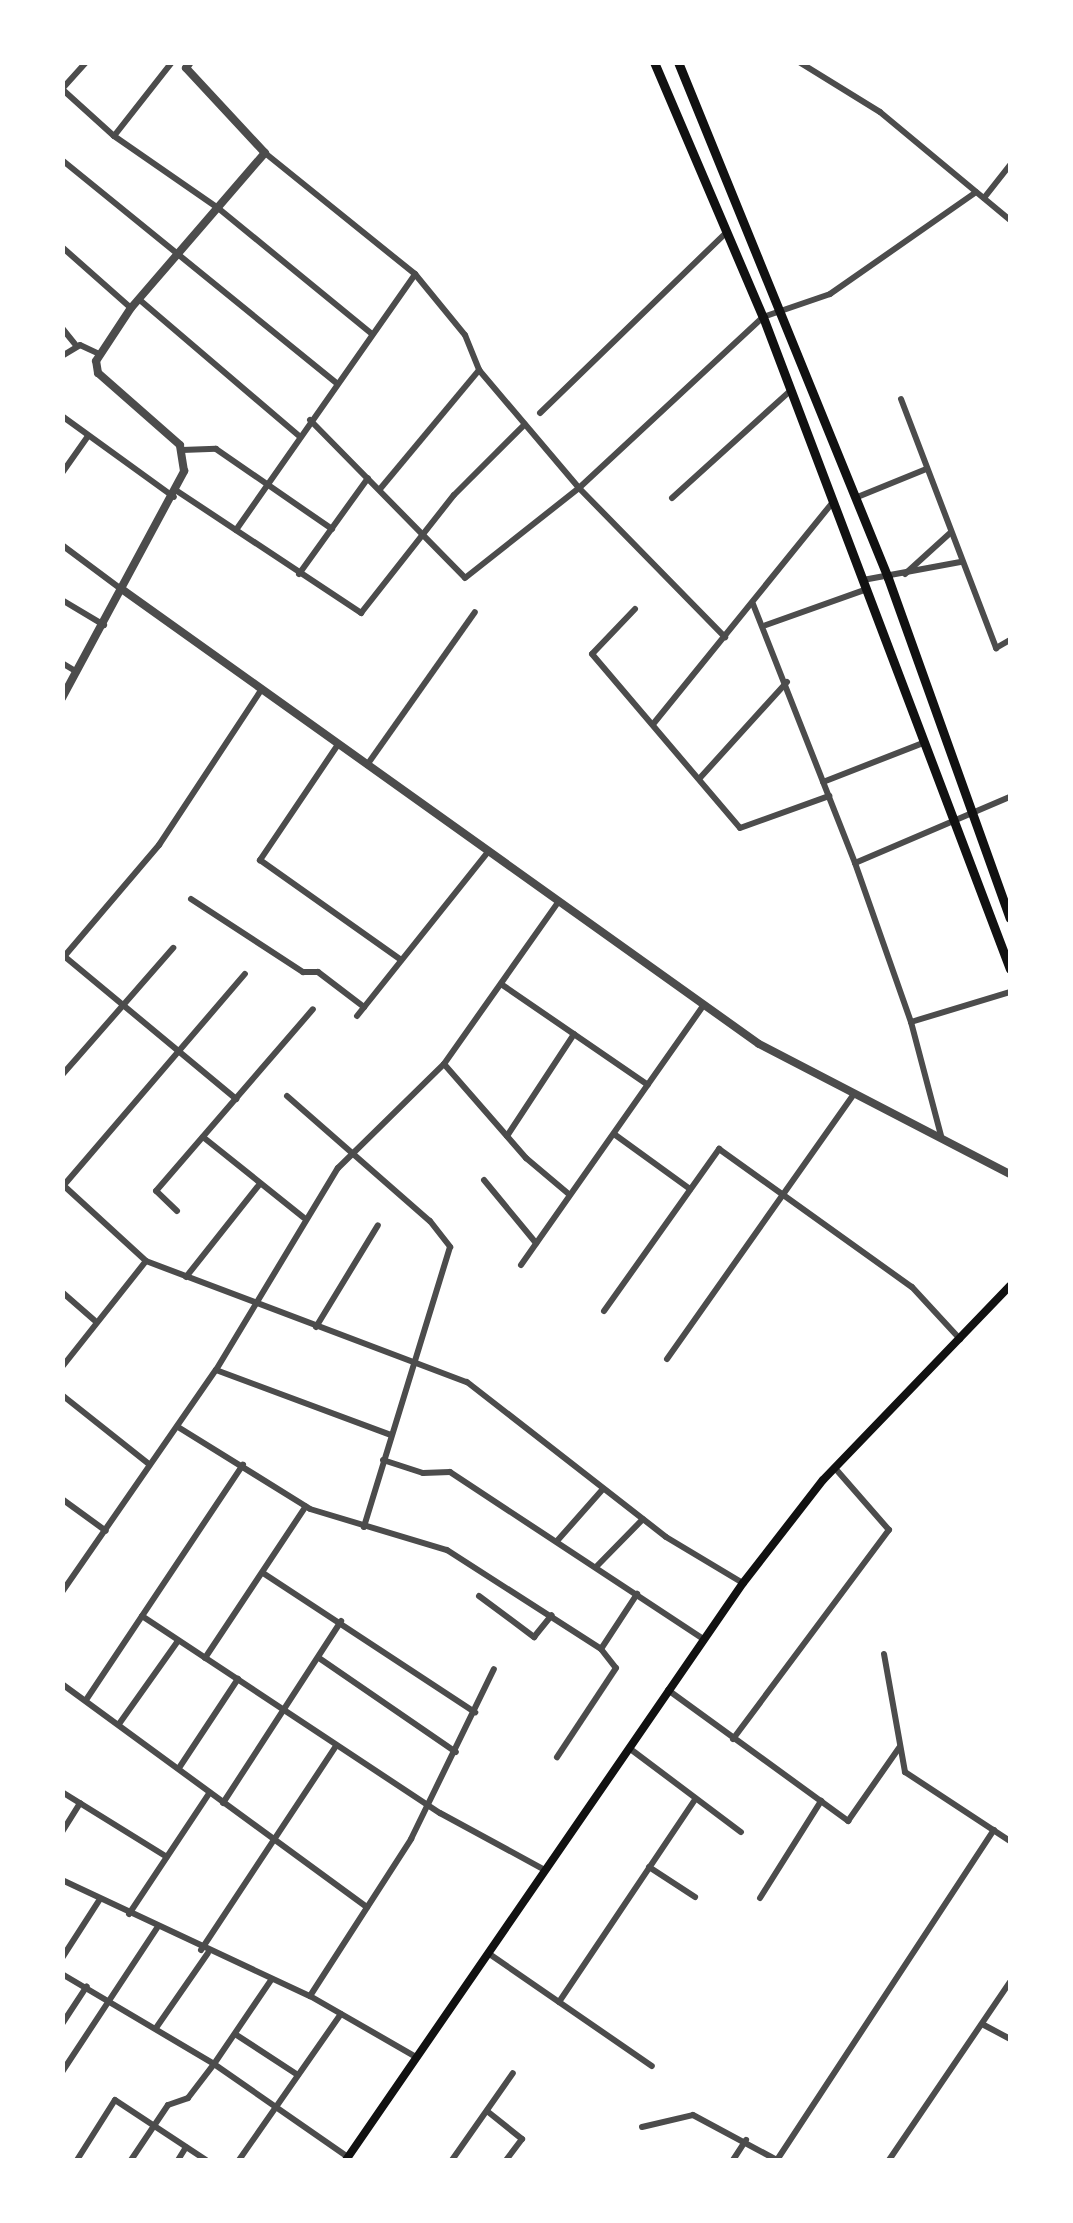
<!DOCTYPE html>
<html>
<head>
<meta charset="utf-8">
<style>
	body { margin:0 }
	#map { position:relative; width:1073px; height:2223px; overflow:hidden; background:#fff; font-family:Quicksand,sans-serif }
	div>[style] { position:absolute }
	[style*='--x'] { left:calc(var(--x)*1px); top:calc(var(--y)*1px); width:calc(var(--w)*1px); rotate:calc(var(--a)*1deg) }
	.minor>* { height:6px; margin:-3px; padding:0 3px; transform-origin:3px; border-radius:3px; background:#4c4c4c }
	.tertiary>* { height:8px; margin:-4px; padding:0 4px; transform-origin:4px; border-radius:4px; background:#4c4c4c }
	.secondary>* { height:8px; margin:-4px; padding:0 4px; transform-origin:4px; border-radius:4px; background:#111 }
	.primary>* { height:9px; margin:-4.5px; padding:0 4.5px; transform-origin:4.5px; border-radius:4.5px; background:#111 }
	span { translate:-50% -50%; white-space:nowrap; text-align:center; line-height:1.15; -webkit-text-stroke:8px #fff; paint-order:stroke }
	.frame { position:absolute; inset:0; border:65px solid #fff; pointer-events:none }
</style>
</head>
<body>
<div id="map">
	<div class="minor">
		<div style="--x:799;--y:62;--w:95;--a:31.7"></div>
		<div style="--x:880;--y:112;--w:169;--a:39.7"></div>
		<div style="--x:62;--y:89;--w:70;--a:42.1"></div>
		<div style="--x:114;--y:136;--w:94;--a:-51.9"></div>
		<div style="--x:62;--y:89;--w:36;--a:-48"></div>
		<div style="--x:114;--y:136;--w:126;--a:34.7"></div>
		<div style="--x:218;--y:208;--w:199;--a:39.3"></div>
		<div style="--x:265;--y:153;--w:193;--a:38.9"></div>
		<div style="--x:415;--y:274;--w:79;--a:50.7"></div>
		<div style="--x:465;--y:335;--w:38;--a:68"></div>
		<div style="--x:479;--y:370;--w:155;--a:49.7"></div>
		<div style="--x:579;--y:488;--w:209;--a:45.6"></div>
		<div style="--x:62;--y:160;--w:353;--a:39.1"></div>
		<div style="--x:984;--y:198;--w:42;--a:-51.8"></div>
		<div style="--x:62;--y:247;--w:92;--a:41.5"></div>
		<div style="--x:141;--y:301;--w:208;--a:40.5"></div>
		<div style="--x:62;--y:328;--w:22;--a:51"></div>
		<div style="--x:62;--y:356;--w:21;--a:-31"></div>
		<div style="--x:80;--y:345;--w:21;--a:25"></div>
		<div style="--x:901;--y:399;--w:267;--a:69.1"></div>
		<div style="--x:996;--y:648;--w:16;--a:-30"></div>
		<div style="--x:540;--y:413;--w:260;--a:-44.1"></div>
		<div style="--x:62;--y:416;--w:138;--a:35.9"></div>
		<div style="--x:310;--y:420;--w:221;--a:45.5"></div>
		<div style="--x:465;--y:578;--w:145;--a:-38.3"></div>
		<div style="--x:579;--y:488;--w:251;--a:-42.9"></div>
		<div style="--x:763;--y:317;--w:71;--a:-18.9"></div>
		<div style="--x:830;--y:294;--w:178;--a:-34.9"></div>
		<div style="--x:182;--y:450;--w:34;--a:-2"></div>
		<div style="--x:216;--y:449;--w:141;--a:34.6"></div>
		<div style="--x:62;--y:473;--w:45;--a:-54.9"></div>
		<div style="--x:380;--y:489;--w:155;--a:-50.2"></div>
		<div style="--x:177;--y:491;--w:221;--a:33.5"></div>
		<div style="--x:361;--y:613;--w:150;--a:-51.8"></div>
		<div style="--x:454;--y:495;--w:100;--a:-45"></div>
		<div style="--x:672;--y:498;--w:161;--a:-42.2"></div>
		<div style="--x:855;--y:498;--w:77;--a:-22.2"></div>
		<div style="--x:236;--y:530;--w:312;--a:-55"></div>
		<div style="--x:62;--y:545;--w:74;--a:36.7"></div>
		<div style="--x:299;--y:574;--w:118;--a:-54.3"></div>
		<div style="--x:905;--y:574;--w:61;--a:-42.3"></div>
		<div style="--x:863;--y:580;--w:99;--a:-10.5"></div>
		<div style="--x:62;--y:600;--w:49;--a:30.8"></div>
		<div style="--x:753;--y:604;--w:278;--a:68.5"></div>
		<div style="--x:855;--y:863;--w:169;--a:70.6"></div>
		<div style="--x:911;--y:1022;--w:121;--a:75.2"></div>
		<div style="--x:635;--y:609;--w:62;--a:133.7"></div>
		<div style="--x:592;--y:654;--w:228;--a:49.6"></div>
		<div style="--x:740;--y:828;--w:95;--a:-19.8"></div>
		<div style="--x:766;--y:625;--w:107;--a:-19.6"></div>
		<div style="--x:62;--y:663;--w:17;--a:31"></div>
		<div style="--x:654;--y:723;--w:284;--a:-51"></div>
		<div style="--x:337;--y:746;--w:138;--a:124"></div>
		<div style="--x:260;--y:860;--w:173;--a:35.3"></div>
		<div style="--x:367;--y:765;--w:187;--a:-54.8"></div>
		<div style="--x:699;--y:779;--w:131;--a:-47.8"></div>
		<div style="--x:823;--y:782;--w:107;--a:-21.3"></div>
		<div style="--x:855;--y:863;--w:168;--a:-23.1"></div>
		<div style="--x:191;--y:899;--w:134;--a:33.1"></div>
		<div style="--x:303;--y:972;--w:15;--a:0"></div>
		<div style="--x:318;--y:972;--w:58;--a:37.3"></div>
		<div style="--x:64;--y:956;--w:224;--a:39.7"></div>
		<div style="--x:62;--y:959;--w:150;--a:-49.6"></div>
		<div style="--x:159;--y:845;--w:183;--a:-56.6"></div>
		<div style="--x:501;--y:984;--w:178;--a:34.5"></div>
		<div style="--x:357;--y:1016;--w:210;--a:-51.4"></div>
		<div style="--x:911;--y:1022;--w:103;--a:-16.9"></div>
		<div style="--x:444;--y:1064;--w:125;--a:48.9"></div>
		<div style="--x:526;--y:1158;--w:57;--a:40.1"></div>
		<div style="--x:62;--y:1075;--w:169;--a:-48.8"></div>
		<div style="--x:287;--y:1096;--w:190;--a:41.2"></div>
		<div style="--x:430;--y:1221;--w:33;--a:52"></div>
		<div style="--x:450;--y:1247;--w:293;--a:107.1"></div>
		<div style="--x:614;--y:1134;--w:94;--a:35.9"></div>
		<div style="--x:507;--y:1136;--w:122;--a:-56.7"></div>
		<div style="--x:203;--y:1137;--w:129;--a:38.7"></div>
		<div style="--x:484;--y:1180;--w:82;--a:50.5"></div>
		<div style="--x:62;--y:1184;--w:114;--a:42.5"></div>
		<div style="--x:146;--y:1261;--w:343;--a:20.7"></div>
		<div style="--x:467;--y:1382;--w:252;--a:37.9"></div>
		<div style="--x:666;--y:1537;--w:90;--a:30.9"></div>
		<div style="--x:64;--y:1185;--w:278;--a:-49.4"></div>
		<div style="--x:177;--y:1211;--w:29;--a:-136"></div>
		<div style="--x:156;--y:1191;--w:240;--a:-49.2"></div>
		<div style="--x:521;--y:1265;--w:318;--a:-54.9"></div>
		<div style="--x:186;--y:1277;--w:117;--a:-51.6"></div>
		<div style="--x:62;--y:1292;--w:43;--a:41.2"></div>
		<div style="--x:604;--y:1311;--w:199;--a:-54.6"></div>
		<div style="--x:719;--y:1149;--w:237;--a:35.6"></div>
		<div style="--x:912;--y:1287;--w:71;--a:47.3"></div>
		<div style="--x:316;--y:1327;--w:119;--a:-58.7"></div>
		<div style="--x:667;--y:1359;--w:324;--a:-54.8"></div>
		<div style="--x:62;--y:1367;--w:135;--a:-51.6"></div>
		<div style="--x:216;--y:1370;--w:187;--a:20.4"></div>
		<div style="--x:62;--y:1395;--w:112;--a:38.5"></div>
		<div style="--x:178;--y:1427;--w:155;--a:31.8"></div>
		<div style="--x:310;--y:1509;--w:143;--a:16.7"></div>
		<div style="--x:447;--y:1550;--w:183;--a:32.7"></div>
		<div style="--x:601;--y:1649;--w:24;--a:52"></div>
		<div style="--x:616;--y:1668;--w:107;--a:123.5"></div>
		<div style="--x:383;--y:1460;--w:42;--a:18"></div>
		<div style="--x:423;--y:1473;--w:27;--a:-2"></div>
		<div style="--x:450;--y:1472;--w:303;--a:33.4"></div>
		<div style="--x:62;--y:1499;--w:54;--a:36"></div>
		<div style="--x:557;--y:1541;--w:69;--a:-48.5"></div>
		<div style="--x:596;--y:1567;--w:67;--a:-45.6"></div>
		<div style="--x:263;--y:1573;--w:254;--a:33.3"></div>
		<div style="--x:62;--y:1592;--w:270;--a:-55.3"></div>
		<div style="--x:216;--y:1370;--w:236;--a:-58.9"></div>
		<div style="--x:338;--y:1168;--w:148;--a:-44.5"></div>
		<div style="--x:444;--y:1064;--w:199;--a:-54.8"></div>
		<div style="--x:479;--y:1596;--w:69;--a:36.7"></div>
		<div style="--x:534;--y:1637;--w:28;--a:-51"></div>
		<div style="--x:142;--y:1616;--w:357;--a:33.5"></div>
		<div style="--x:440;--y:1813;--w:119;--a:28.5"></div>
		<div style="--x:601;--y:1649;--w:66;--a:-56.8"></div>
		<div style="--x:884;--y:1654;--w:120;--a:79.9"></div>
		<div style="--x:905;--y:1772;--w:126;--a:33.3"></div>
		<div style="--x:205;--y:1658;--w:182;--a:-56.4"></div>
		<div style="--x:319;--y:1658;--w:166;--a:34.5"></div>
		<div style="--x:62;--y:1684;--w:378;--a:36.2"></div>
		<div style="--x:668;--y:1690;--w:223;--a:36"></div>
		<div style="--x:848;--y:1821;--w:89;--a:-55.1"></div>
		<div style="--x:86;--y:1700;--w:283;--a:-56.3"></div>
		<div style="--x:119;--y:1724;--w:102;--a:-54.6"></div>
		<div style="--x:733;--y:1739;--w:261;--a:-53.3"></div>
		<div style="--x:889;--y:1530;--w:82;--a:-131.1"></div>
		<div style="--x:629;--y:1748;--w:140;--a:36.9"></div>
		<div style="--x:179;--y:1768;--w:107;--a:-56.5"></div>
		<div style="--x:62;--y:1792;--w:123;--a:31.8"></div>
		<div style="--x:223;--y:1803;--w:217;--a:-57"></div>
		<div style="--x:62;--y:1832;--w:34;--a:-58"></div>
		<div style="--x:649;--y:1867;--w:55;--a:33.1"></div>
		<div style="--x:62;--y:1880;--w:274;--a:25.1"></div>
		<div style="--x:310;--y:1996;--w:122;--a:29.9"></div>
		<div style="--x:760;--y:1898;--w:115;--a:-57.8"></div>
		<div style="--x:129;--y:1914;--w:146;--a:-56.4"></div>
		<div style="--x:201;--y:1950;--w:245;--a:-56.5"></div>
		<div style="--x:488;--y:1953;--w:199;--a:34.6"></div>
		<div style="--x:62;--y:1958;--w:70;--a:-57.2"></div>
		<div style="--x:62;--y:1974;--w:177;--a:30.6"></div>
		<div style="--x:214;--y:2064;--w:163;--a:34.8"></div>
		<div style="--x:310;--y:1996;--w:187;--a:-57.2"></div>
		<div style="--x:411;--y:1839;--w:189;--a:-64"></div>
		<div style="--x:559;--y:2002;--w:242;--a:-56.1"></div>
		<div style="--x:62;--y:2024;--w:45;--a:-56.7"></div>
		<div style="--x:982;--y:2024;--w:32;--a:28"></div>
		<div style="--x:156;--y:2028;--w:91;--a:-55.3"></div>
		<div style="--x:235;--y:2034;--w:75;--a:33.1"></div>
		<div style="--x:62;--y:2072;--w:173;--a:-56.6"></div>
		<div style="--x:487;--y:2111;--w:45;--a:38.7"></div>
		<div style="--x:522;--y:2139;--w:26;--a:127"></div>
		<div style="--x:642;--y:2127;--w:52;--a:-13.2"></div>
		<div style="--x:693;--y:2115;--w:95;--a:28.2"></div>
		<div style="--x:777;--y:2160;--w:395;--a:-56.7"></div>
		<div style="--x:77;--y:2160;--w:71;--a:-57.7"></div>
		<div style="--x:115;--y:2100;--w:109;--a:33.4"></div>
		<div style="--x:131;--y:2160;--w:66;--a:-56.1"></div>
		<div style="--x:168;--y:2105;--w:21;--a:-19"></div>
		<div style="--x:188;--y:2098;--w:43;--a:-52.6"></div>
		<div style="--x:214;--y:2064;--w:102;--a:-55.8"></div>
		<div style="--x:178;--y:2160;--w:15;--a:-58"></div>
		<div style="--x:239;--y:2160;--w:178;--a:-55.1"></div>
		<div style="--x:452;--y:2160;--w:106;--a:-55"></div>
		<div style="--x:733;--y:2160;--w:24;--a:-57"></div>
		<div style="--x:889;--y:2160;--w:215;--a:-55.8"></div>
	</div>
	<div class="tertiary">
		<div style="--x:123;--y:590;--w:781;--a:35.52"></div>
		<div style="--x:759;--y:1044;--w:283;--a:27.4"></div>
		<div style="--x:62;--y:698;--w:258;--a:-61.7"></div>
		<div style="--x:184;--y:471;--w:26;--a:-99"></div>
		<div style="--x:180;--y:445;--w:109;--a:-138.7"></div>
		<div style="--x:98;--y:373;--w:12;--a:-99"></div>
		<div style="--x:96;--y:361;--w:64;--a:-56.6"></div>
		<div style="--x:131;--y:308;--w:205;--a:-49.2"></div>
		<div style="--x:265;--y:153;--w:116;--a:-132.9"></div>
		<div style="--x:186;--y:68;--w:7;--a:-56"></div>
	</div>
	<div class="secondary">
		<div style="--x:346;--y:2160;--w:700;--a:-55.47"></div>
		<div style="--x:743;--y:1583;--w:130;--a:-52.2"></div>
		<div style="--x:823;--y:1480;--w:269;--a:-46.1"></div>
	</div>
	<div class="primary">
		<div style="--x:654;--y:62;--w:277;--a:66.9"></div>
		<div style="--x:763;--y:317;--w:697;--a:69.25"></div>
		<div style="--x:678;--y:62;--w:557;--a:67.85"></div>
		<div style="--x:888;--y:578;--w:361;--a:70.3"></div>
	</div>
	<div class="frame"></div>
</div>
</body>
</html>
